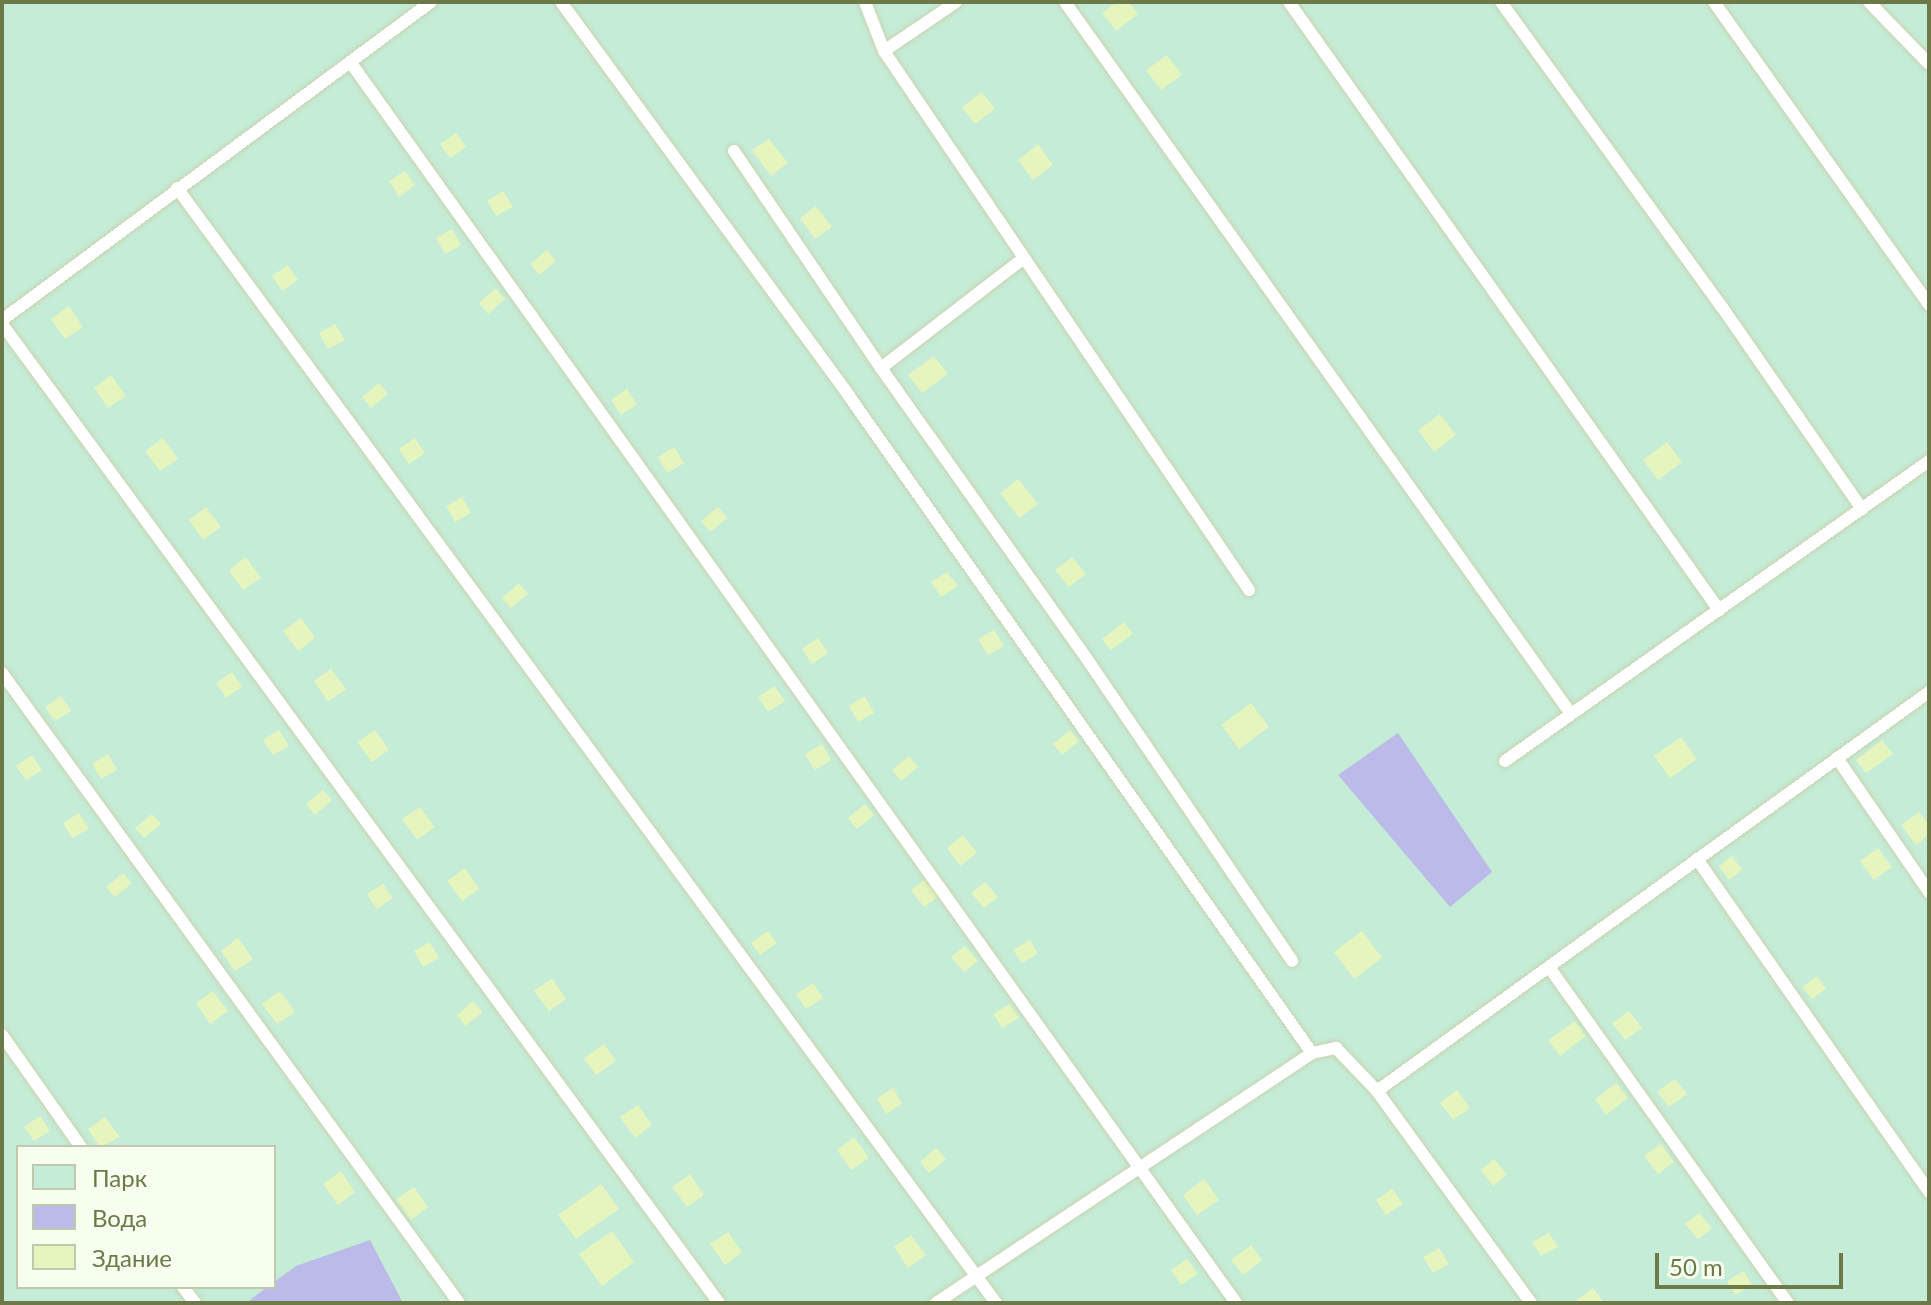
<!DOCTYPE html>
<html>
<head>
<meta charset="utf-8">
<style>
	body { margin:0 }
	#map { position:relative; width:1931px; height:1305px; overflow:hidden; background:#f3fde8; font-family:Lato,sans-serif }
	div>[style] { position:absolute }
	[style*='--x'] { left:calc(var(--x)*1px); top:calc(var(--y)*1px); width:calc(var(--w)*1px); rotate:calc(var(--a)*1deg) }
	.green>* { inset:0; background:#c5ecd7 }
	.water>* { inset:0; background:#bbbae8 }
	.building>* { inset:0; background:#e6f4be }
	.roads { filter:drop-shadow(0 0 2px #c8d3af) drop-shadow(0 0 2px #c8d3af) }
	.service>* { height:12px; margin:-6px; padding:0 6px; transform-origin:6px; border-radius:6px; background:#fff }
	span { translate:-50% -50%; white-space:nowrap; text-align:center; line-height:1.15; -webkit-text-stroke:6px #f7ffef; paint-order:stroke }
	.frame { position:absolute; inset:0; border:4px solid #6e794a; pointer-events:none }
	.legend { position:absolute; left:16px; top:1145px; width:260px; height:144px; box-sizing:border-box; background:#f7ffef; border:2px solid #c0c9ad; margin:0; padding:10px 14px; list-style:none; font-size:24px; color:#6e794a }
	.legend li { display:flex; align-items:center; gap:16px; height:40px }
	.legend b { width:40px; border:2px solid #c0c9ad }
	.scale { position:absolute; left:1655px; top:1253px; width:188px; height:36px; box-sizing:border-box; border:4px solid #6e794a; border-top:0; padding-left:10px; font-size:24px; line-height:28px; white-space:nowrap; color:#6e794a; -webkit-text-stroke:6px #f7ffef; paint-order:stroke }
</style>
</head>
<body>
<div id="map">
	<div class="green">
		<div style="clip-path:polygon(evenodd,2px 2px,1929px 2px,1929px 1303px,2px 1303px,2px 2px,18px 1147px,274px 1147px,274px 1287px,18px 1287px,18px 1147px)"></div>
	</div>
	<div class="water">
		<div style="clip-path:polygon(1398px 733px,1492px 872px,1450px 907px,1338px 775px)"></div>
		<div style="clip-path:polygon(370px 1240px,403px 1303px,246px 1303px,267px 1287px,274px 1287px,274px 1282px,296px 1266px)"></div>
	</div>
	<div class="building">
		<div style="clip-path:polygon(1117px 2px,1129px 2px,1138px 14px,1116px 31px,1102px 13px)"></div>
		<div style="clip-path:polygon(1167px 55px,1182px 75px,1161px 90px,1146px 70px)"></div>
		<div style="clip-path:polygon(982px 92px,995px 109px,975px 124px,962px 107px)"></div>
		<div style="clip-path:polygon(456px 133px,466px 147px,450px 158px,440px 144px)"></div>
		<div style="clip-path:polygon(769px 139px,788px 163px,771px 176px,752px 150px)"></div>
		<div style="clip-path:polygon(1038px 144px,1053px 165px,1033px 180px,1018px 160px)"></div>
		<div style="clip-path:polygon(405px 171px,415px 185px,399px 197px,389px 181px)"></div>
		<div style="clip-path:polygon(503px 191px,513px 207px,496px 216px,487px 201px)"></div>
		<div style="clip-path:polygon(816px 206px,832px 227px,815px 239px,800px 218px)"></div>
		<div style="clip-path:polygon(452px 229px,461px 245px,445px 254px,436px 238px)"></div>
		<div style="clip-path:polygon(547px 250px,556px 261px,539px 275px,530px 264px)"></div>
		<div style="clip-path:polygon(288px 265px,298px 280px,282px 291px,272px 276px)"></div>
		<div style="clip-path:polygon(496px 288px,505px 299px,488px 314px,479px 303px)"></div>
		<div style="clip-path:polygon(69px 306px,83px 327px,65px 339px,51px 319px)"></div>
		<div style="clip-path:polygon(335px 324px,345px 340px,328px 349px,319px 333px)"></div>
		<div style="clip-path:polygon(934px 356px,948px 374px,922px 393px,908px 375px)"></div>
		<div style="clip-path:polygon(111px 375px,126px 396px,108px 408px,94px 388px)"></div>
		<div style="clip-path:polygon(379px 383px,388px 394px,371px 408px,362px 397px)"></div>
		<div style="clip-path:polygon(627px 389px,637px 404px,621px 415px,611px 400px)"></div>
		<div style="clip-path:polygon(1440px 414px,1456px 435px,1434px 452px,1418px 430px)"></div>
		<div style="clip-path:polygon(163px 438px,178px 459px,160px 471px,145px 451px)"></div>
		<div style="clip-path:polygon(415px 438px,425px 453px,409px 464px,399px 449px)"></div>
		<div style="clip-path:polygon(1667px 442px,1682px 462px,1658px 480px,1643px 460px)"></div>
		<div style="clip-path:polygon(674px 447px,684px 463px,667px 473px,658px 457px)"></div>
		<div style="clip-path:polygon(1018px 479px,1038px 504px,1019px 518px,1000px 493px)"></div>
		<div style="clip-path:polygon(462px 497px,471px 513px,455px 522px,446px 506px)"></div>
		<div style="clip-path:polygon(206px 507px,221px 527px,203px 540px,189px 520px)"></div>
		<div style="clip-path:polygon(718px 507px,727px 518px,710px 532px,701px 521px)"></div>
		<div style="clip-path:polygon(246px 557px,261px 578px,243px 590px,229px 570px)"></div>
		<div style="clip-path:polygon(1072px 557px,1086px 574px,1069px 587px,1055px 570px)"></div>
		<div style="clip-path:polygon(947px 572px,958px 586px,941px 597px,931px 582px)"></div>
		<div style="clip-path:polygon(519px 583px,528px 594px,511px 608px,502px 598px)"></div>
		<div style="clip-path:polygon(301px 618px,315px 638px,298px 651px,283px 631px)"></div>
		<div style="clip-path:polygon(1124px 622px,1133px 634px,1111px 650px,1102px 639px)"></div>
		<div style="clip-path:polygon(994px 630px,1004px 646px,988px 655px,978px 639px)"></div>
		<div style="clip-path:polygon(818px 638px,828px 653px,812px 664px,802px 649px)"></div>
		<div style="clip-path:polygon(331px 669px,346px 689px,328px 702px,314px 681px)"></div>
		<div style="clip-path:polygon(232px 672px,242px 687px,226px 698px,216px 683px)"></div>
		<div style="clip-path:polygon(774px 686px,785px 701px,768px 712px,758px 697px)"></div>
		<div style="clip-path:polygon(61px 696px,71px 711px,55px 721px,45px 707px)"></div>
		<div style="clip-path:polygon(865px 696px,874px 713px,858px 722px,849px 706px)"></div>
		<div style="clip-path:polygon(1251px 703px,1269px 727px,1239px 749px,1221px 725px)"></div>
		<div style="clip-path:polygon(279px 730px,289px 746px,273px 755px,263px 740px)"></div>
		<div style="clip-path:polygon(375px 730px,389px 750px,372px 762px,357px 742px)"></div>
		<div style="clip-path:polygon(1070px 730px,1079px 741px,1062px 755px,1053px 744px)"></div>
		<div style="clip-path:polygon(1681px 737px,1697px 759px,1670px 778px,1654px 756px)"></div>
		<div style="clip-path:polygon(1882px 740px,1893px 754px,1866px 773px,1856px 760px)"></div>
		<div style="clip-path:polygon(822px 744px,831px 760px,815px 770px,805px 754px)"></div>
		<div style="clip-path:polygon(108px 754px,117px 770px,101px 779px,92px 764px)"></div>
		<div style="clip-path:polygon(32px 755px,42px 770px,26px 780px,16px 766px)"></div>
		<div style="clip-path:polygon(909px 756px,918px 767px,901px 781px,892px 770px)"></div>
		<div style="clip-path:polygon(323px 790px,332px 800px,315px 815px,306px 804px)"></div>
		<div style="clip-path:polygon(865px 804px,874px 815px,857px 829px,848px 818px)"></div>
		<div style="clip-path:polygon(420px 807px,435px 827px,417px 840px,402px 819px)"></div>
		<div style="clip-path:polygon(1919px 812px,1929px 825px,1929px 835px,1916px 845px,1901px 825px)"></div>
		<div style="clip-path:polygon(79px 813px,89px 829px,72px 838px,63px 823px)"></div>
		<div style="clip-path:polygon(152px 814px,161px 824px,144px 838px,135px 828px)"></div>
		<div style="clip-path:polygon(963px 835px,977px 853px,960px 866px,947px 848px)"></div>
		<div style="clip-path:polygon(1878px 848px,1892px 867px,1874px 880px,1860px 861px)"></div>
		<div style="clip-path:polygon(1732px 856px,1742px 870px,1729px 880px,1719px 866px)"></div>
		<div style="clip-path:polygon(465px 868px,479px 889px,462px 901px,447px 881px)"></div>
		<div style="clip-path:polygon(123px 873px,132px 883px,115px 897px,106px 887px)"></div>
		<div style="clip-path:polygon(928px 877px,941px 895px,924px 907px,911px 890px)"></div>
		<div style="clip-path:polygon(985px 882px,998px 897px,984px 908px,971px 893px)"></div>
		<div style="clip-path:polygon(383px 884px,393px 898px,377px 909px,367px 894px)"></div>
		<div style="clip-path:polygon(768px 931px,777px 943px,760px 955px,751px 943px)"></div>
		<div style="clip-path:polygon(1362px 931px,1382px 958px,1354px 979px,1334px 952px)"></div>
		<div style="clip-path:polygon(238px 938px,253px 959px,235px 971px,221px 951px)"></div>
		<div style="clip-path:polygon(1030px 940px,1038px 954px,1022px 963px,1013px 950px)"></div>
		<div style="clip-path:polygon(430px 942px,439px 958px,423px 967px,414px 951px)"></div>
		<div style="clip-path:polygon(965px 946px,978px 961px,964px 972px,951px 957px)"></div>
		<div style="clip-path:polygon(1817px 976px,1826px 989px,1812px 999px,1802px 987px)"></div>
		<div style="clip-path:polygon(552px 978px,566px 999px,549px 1011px,534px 991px)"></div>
		<div style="clip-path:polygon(813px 983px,823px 998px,806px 1009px,796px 994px)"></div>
		<div style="clip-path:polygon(213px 991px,228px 1011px,210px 1024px,196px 1003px)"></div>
		<div style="clip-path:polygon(280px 991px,295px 1012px,277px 1024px,262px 1004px)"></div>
		<div style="clip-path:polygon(473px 1001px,483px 1012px,465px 1026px,457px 1015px)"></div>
		<div style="clip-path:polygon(1010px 1004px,1019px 1018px,1002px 1028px,993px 1014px)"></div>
		<div style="clip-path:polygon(1629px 1011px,1642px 1028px,1625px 1040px,1612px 1023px)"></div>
		<div style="clip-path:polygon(1575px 1021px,1586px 1036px,1560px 1056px,1548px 1040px)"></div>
		<div style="clip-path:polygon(604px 1044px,616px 1061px,596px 1075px,584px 1058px)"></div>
		<div style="clip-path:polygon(1675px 1079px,1687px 1094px,1669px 1107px,1657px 1092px)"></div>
		<div style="clip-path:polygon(1616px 1083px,1628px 1098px,1606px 1115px,1595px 1099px)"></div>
		<div style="clip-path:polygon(893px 1088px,902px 1104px,886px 1114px,877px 1098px)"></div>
		<div style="clip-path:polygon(1457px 1090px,1470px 1108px,1453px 1120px,1440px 1103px)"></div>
		<div style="clip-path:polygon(638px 1105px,652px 1125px,635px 1138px,620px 1117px)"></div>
		<div style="clip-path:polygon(40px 1116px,50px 1131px,34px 1141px,24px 1127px)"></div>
		<div style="clip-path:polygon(105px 1117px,120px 1137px,100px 1147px,88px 1129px)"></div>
		<div style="clip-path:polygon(854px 1137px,869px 1158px,851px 1170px,837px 1150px)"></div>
		<div style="clip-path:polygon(1661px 1144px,1674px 1162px,1658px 1174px,1644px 1156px)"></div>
		<div style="clip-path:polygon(936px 1148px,946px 1159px,929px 1173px,920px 1162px)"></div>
		<div style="clip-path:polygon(1494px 1159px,1507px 1174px,1493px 1186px,1481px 1170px)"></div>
		<div style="clip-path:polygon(341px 1171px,355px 1192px,338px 1205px,323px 1184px)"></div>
		<div style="clip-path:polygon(690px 1174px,704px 1195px,687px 1207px,672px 1187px)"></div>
		<div style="clip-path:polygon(1204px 1179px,1219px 1200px,1197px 1215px,1183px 1195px)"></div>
		<div style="clip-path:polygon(601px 1184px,619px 1209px,576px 1239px,558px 1215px)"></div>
		<div style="clip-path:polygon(414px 1187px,428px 1207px,411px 1220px,396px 1199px)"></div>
		<div style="clip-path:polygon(1392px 1189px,1403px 1204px,1386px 1215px,1376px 1200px)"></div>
		<div style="clip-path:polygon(1699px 1213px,1712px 1228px,1698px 1239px,1685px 1224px)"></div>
		<div style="clip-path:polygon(612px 1231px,634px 1262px,602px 1286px,579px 1254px)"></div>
		<div style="clip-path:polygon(728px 1232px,742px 1252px,725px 1265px,710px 1244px)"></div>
		<div style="clip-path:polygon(1549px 1233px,1558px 1247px,1541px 1256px,1532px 1242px)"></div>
		<div style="clip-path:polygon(911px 1235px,926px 1255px,908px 1268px,894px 1247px)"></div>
		<div style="clip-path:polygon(1251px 1245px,1262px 1260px,1243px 1275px,1231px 1260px)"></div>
		<div style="clip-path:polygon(1439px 1248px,1449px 1264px,1433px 1273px,1423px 1257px)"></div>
		<div style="clip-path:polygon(1187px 1259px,1198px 1274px,1181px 1285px,1171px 1270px)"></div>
		<div style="clip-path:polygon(1744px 1271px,1752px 1285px,1735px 1295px,1727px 1281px)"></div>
		<div style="clip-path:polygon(1593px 1288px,1604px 1303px,1578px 1303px,1576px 1301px)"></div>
	</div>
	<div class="roads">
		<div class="service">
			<div style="--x:561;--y:2;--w:488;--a:53.8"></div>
			<div style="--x:849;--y:396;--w:804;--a:54.83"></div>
			<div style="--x:865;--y:2;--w:53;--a:68.8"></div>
			<div style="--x:884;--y:51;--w:87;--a:-34.2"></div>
			<div style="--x:1065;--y:2;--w:873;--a:54.6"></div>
			<div style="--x:1289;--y:2;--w:745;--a:54.73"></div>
			<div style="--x:1501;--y:2;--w:377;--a:54.1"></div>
			<div style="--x:1722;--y:307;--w:246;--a:55.3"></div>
			<div style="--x:1714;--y:2;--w:372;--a:54.6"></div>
			<div style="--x:1869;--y:2;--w:86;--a:45.9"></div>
			<div style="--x:884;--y:51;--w:651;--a:55.89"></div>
			<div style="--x:351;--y:63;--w:1523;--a:54.48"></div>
			<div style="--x:734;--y:151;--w:262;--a:55.9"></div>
			<div style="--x:881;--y:368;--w:180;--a:-37.6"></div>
			<div style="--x:177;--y:188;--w:1383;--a:53.7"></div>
			<div style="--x:2;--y:320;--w:534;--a:-36.55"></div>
			<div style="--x:2;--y:324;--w:1213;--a:53.78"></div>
			<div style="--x:881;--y:368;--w:357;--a:54.7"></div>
			<div style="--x:1087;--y:659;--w:365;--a:55.8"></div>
			<div style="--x:2;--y:673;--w:778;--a:54.04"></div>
			<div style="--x:1837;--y:758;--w:163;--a:55.5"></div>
			<div style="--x:1505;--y:761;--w:519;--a:-35.28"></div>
			<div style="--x:1697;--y:859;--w:406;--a:55.1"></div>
			<div style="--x:1549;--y:967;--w:412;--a:54.6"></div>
			<div style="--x:2;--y:1035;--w:137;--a:54.8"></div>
			<div style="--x:1377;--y:1091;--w:681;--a:-35.86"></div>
			<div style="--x:183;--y:1287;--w:20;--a:53"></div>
			<div style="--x:936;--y:1303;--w:452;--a:-33.6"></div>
			<div style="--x:1312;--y:1053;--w:25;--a:-12"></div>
			<div style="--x:1336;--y:1048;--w:59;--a:46.4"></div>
			<div style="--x:1377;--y:1091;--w:262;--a:54"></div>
		</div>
	</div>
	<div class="frame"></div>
	<ul class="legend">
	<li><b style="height:22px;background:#c5ecd7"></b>Парк</li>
	<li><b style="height:22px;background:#bbbae8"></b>Вода</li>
	<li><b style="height:22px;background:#e6f4be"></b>Здание</li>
	</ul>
	<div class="scale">50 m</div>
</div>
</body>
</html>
